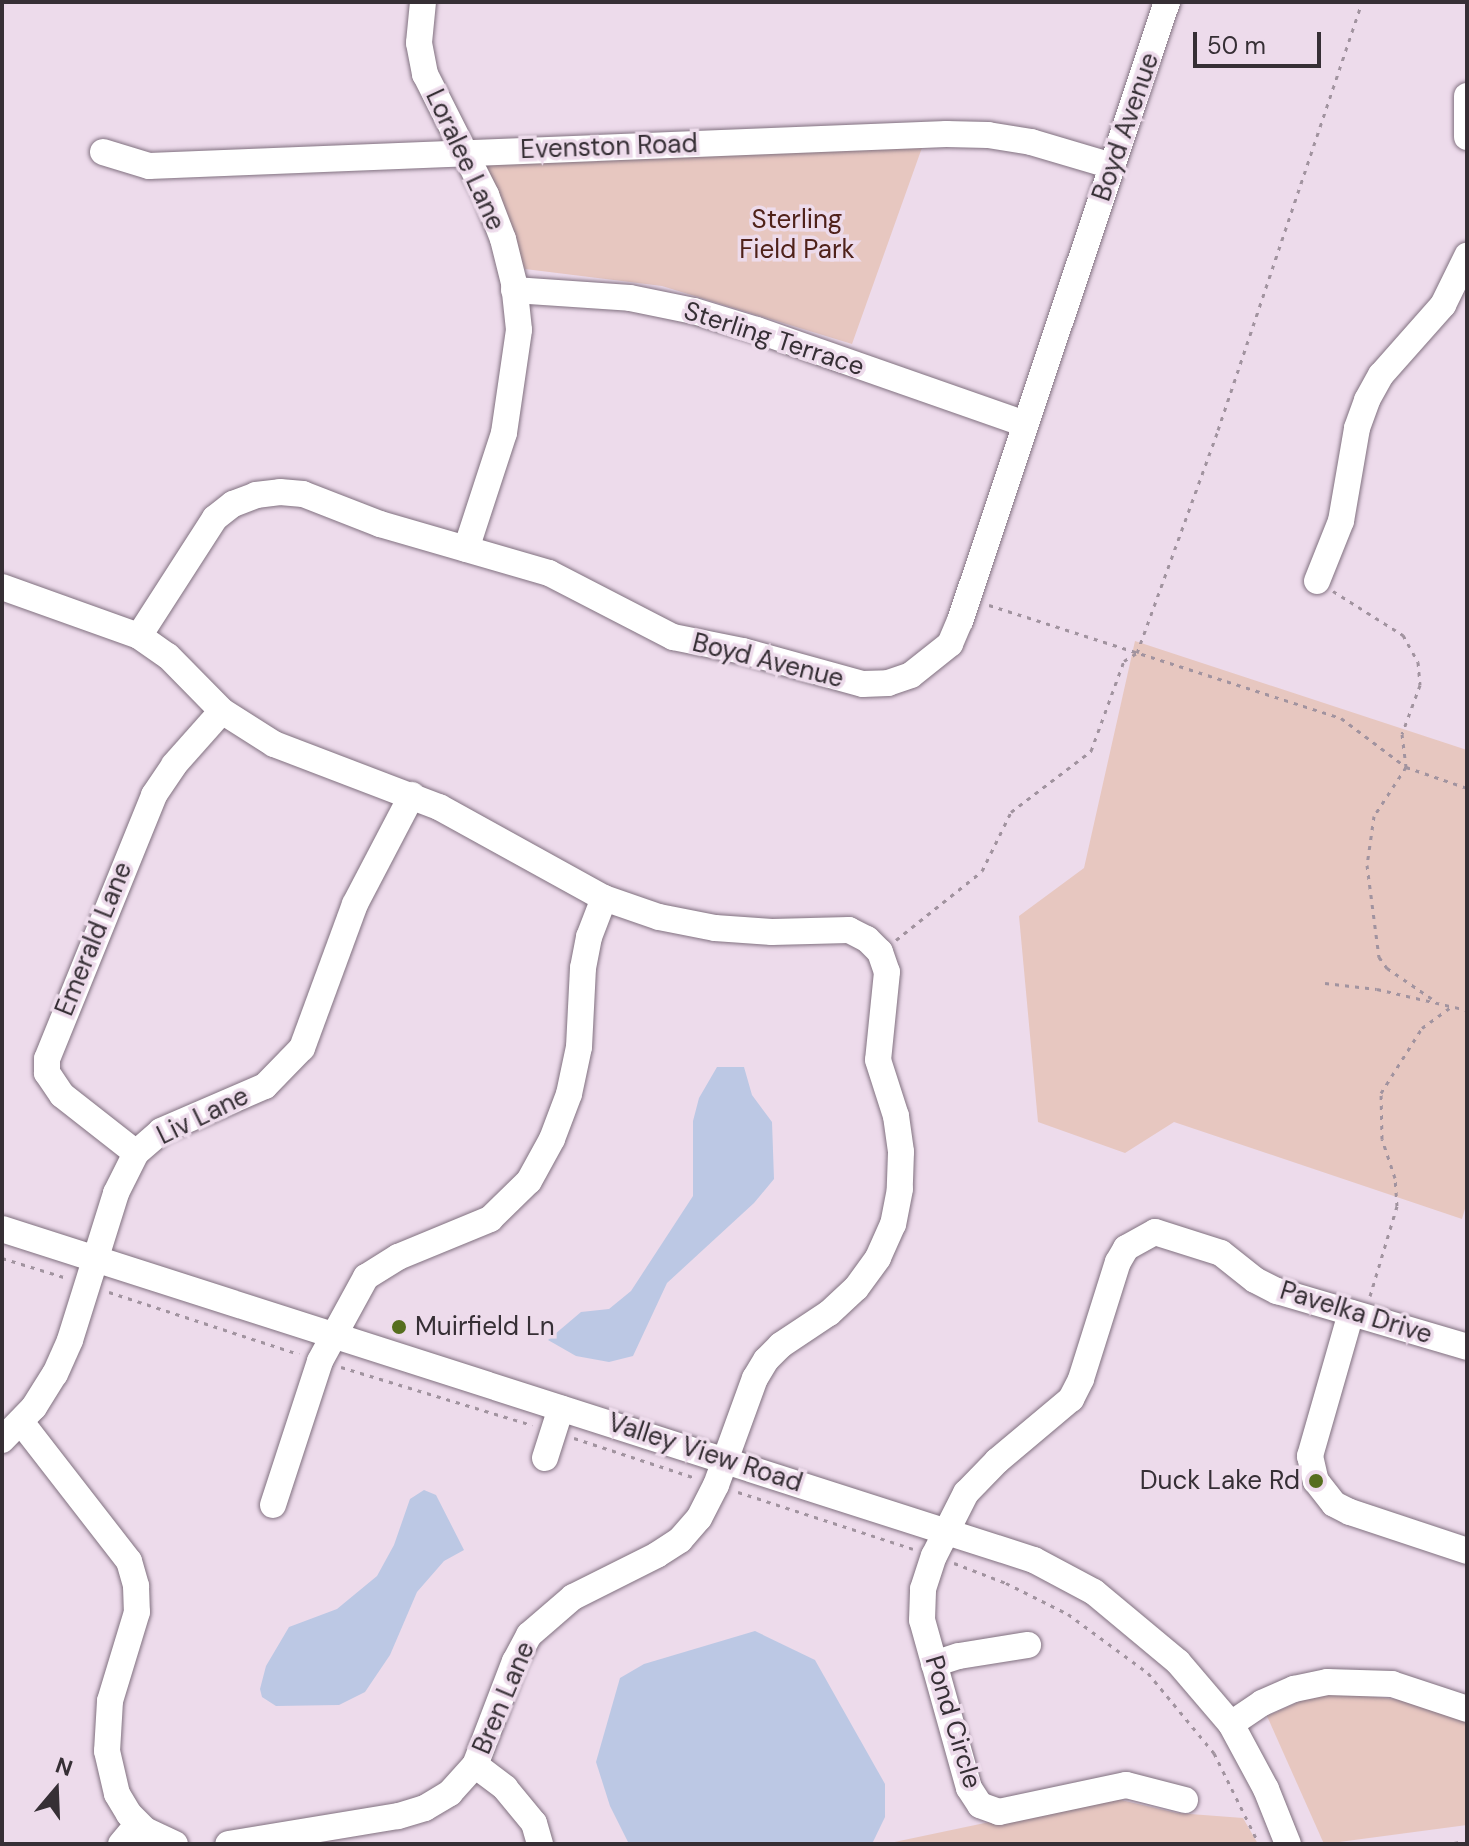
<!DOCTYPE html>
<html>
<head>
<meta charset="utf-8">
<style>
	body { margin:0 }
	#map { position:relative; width:1469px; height:1846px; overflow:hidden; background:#eddbeb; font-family:"DM Sans",sans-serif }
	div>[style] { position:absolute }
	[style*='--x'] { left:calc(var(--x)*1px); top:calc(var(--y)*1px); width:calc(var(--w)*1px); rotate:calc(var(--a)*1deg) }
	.green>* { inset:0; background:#e7c7c0 }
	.water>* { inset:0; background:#bcc8e4 }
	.path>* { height:3px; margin-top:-1.5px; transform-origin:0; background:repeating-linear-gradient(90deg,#a1939f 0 4px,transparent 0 10px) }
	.roads { filter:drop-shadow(0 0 2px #817180) drop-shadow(0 0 2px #817180) }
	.minor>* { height:26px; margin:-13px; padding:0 13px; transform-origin:13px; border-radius:13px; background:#fff }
	.rail>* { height:5px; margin-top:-2.5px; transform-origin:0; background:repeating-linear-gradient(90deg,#958893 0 4px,transparent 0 12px) }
	.dots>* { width:22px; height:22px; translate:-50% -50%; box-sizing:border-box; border:4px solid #eddbeb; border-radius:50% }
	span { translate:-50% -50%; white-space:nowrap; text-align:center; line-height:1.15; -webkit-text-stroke:7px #eddbeb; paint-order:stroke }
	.street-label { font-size:26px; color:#362f35 }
	.park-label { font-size:26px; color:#4f2119 }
	.poi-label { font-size:26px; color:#362f35 }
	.left { translate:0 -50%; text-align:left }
	.right { translate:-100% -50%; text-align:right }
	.frame { position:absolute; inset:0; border:4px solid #362f35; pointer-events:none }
	.north { position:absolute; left:16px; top:1750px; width:80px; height:80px; -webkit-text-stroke:6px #eddbeb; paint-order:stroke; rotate:19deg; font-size:22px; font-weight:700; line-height:32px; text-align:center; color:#362f35 }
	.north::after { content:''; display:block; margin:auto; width:28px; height:36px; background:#362f35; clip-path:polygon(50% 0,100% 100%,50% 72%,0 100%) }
	.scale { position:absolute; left:1193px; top:32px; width:128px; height:36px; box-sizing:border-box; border:4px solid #362f35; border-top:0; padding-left:10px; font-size:24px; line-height:28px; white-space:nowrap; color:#362f35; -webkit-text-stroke:6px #eddbeb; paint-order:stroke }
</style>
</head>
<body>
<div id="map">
	<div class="green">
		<div style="clip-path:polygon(924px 142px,852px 344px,662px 286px,525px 269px,480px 162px)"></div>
		<div style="clip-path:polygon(1135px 641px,1467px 750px,1467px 1202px,1462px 1219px,1174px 1122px,1125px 1153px,1038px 1122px,1019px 916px,1084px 868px)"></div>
		<div style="clip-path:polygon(1323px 1691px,1410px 1701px,1467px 1719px,1467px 1825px,1324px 1844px,1267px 1716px)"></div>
		<div style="clip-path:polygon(1108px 1797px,1177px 1813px,1243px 1818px,1258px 1844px,885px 1844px)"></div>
	</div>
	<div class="water">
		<div style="clip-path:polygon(717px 1067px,744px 1067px,752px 1095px,772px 1122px,774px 1179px,754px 1203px,667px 1283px,633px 1356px,609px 1362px,576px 1356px,548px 1340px,581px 1312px,609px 1309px,631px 1291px,693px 1196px,693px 1121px,699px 1098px)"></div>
		<div style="clip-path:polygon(424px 1490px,436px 1495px,464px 1550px,444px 1561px,417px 1592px,390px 1655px,365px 1692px,339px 1705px,276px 1706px,262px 1697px,260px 1689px,266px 1666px,289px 1627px,337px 1609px,377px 1576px,394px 1545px,410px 1499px)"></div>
		<div style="clip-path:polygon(755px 1631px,815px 1660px,885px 1784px,885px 1817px,872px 1844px,629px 1844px,610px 1806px,596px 1762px,620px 1678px,644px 1664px)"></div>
	</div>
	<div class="path">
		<div style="--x:1333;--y:591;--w:83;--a:32.2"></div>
		<div style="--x:1403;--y:635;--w:31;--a:61"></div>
		<div style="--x:1418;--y:662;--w:23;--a:85"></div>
		<div style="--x:1420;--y:685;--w:52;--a:110.2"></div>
		<div style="--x:1402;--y:734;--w:33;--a:83"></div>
		<div style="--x:1406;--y:767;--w:59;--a:123.1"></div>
		<div style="--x:1374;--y:816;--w:49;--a:98.1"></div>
		<div style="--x:1367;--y:865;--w:93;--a:82.6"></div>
		<div style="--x:1379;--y:957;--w:14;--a:54"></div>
		<div style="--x:1387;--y:968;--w:58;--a:34.5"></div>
		<div style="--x:989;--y:605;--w:370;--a:17.8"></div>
		<div style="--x:1341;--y:718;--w:81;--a:37"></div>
		<div style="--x:1406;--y:767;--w:65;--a:19"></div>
		<div style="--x:896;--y:940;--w:110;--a:-38.7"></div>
		<div style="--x:982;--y:871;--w:66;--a:-63.8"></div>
		<div style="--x:1011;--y:812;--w:101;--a:-37.3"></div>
		<div style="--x:1091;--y:751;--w:96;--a:-69.9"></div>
		<div style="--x:1124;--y:661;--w:15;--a:-32"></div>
		<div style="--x:1137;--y:653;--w:237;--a:-70"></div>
		<div style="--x:1218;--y:430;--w:452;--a:-71.4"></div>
		<div style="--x:1325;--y:983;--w:52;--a:6.6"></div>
		<div style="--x:1377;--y:989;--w:92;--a:13.1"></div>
		<div style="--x:2;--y:1258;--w:68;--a:17.1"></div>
		<div style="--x:109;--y:1292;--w:200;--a:18.1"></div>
		<div style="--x:1370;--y:1296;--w:94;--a:-73.3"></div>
		<div style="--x:1397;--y:1206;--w:28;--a:-94"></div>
		<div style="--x:1395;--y:1178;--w:41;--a:-108.4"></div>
		<div style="--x:1382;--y:1139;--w:46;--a:-91.2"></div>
		<div style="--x:1381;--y:1093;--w:77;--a:-57.8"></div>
		<div style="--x:1422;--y:1028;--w:37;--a:-36"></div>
		<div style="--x:341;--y:1367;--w:200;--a:16.9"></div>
		<div style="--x:574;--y:1438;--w:128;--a:18.2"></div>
		<div style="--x:738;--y:1492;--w:184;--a:18"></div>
		<div style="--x:954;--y:1563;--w:56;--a:21"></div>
		<div style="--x:1006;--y:1583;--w:69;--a:26.6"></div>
		<div style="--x:1068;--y:1614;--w:99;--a:36.4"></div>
		<div style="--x:1148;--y:1673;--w:104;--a:50.5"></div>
		<div style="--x:1214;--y:1753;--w:102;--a:63.7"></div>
	</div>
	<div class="roads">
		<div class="minor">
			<div style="--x:423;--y:2;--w:41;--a:95.6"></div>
			<div style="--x:419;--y:43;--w:32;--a:79"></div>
			<div style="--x:425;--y:74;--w:136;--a:63.2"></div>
			<div style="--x:486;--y:195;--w:47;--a:68.9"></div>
			<div style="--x:503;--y:239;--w:45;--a:76"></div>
			<div style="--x:514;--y:283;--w:47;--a:83.9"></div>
			<div style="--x:519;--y:330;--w:104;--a:98.3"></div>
			<div style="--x:504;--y:433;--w:122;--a:108.1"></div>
			<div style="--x:1467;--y:96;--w:41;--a:90"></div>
			<div style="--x:103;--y:152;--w:48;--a:16.9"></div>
			<div style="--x:149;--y:166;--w:798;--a:-2.3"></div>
			<div style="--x:946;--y:134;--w:42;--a:1.4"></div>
			<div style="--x:988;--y:135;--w:44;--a:9.2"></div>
			<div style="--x:1031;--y:142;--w:84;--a:16.5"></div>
			<div style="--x:514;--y:290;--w:116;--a:3.9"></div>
			<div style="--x:630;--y:298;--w:65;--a:11.5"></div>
			<div style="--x:694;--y:311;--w:66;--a:16.8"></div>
			<div style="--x:757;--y:330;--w:284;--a:19.3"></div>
			<div style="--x:1317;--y:581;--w:65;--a:-68.2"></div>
			<div style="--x:1341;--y:521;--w:94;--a:-80.2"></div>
			<div style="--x:1357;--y:428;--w:30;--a:-70"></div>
			<div style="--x:1367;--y:400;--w:29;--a:-61"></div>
			<div style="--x:1381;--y:375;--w:94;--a:-48.5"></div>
			<div style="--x:1443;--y:305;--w:55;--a:-63.9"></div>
			<div style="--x:2;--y:587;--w:145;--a:19.7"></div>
			<div style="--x:139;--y:636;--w:35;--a:35"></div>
			<div style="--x:168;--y:656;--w:77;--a:45.5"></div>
			<div style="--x:222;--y:711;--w:62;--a:32.4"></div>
			<div style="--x:274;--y:744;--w:177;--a:20.9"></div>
			<div style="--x:439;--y:807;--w:188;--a:28.9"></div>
			<div style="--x:604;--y:898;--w:58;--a:19.1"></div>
			<div style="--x:659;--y:917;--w:57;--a:11.1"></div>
			<div style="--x:715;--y:928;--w:57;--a:4"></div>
			<div style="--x:772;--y:932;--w:77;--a:-1.5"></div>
			<div style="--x:849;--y:930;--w:20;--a:27"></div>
			<div style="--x:867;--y:939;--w:18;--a:45"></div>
			<div style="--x:880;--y:952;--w:21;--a:71"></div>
			<div style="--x:887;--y:972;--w:88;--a:95.8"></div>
			<div style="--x:878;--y:1060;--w:59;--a:72.2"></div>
			<div style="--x:896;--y:1116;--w:36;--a:82"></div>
			<div style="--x:901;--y:1152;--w:37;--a:92"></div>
			<div style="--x:900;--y:1189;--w:36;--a:101"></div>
			<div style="--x:893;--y:1224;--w:37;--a:114"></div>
			<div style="--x:878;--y:1258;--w:37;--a:126"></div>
			<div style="--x:856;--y:1288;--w:37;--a:137"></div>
			<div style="--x:829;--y:1313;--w:58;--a:146.3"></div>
			<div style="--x:781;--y:1345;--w:21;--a:135"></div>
			<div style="--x:766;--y:1360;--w:21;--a:121"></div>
			<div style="--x:755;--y:1378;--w:114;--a:110"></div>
			<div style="--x:716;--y:1485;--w:37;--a:117"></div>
			<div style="--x:699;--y:1518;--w:29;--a:131"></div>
			<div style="--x:680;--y:1540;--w:27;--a:147"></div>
			<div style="--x:657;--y:1555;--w:94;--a:153.4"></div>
			<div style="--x:573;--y:1597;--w:58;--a:139.2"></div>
			<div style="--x:529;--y:1635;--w:30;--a:118"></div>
			<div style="--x:515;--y:1661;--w:111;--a:111"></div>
			<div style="--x:475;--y:1765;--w:38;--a:132"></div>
			<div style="--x:450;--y:1793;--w:29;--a:149"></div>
			<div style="--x:425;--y:1808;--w:28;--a:163"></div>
			<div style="--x:398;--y:1816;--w:172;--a:170.6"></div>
			<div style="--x:139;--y:636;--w:140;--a:-57.2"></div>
			<div style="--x:215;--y:518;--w:23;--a:-38"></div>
			<div style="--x:233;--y:504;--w:25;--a:-21"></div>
			<div style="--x:256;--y:495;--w:24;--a:-7"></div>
			<div style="--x:280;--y:492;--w:23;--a:5"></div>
			<div style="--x:303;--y:494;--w:83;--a:21.3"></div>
			<div style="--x:380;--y:524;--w:176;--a:16.2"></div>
			<div style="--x:549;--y:573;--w:140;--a:27.3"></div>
			<div style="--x:673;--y:637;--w:71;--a:11.3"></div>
			<div style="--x:743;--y:651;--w:124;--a:15.4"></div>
			<div style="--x:863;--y:684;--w:25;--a:-2"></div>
			<div style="--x:888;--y:683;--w:24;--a:-19"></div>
			<div style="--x:911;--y:675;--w:50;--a:-38.5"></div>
			<div style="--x:950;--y:644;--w:25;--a:-67"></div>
			<div style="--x:960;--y:621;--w:653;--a:-71.51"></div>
			<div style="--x:136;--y:1153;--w:94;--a:-141.9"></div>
			<div style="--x:62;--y:1095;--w:27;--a:-124"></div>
			<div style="--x:47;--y:1073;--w:14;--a:-90"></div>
			<div style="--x:47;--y:1059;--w:285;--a:-67.9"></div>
			<div style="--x:154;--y:795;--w:36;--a:-56"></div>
			<div style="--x:174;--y:765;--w:72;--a:-48.4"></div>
			<div style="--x:2;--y:1229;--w:1084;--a:17.78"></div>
			<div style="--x:1034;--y:1560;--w:68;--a:28.1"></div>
			<div style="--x:1094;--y:1592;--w:109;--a:39.8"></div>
			<div style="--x:1178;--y:1662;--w:82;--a:49.5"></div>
			<div style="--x:1231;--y:1724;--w:74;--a:61.7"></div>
			<div style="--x:1266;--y:1789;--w:59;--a:68.2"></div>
			<div style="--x:1351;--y:1313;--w:149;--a:106"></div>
			<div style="--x:1310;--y:1456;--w:26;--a:77"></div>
			<div style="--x:1316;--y:1481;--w:29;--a:52"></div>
			<div style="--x:1334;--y:1504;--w:18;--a:27"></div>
			<div style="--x:1350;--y:1512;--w:123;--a:18.4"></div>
			<div style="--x:21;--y:1422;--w:176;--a:52.2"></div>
			<div style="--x:129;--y:1561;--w:26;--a:74"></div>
			<div style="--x:136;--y:1586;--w:26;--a:88"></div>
			<div style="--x:137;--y:1612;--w:93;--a:106.9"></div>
			<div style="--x:110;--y:1701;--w:50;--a:93.4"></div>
			<div style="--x:107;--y:1751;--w:44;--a:76.9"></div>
			<div style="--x:117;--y:1794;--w:23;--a:59"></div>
			<div style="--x:129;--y:1814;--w:23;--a:45"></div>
			<div style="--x:145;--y:1830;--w:33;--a:25"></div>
			<div style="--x:2;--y:1440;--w:46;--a:-45.9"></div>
			<div style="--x:34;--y:1407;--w:39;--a:-58"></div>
			<div style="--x:55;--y:1374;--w:37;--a:-66"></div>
			<div style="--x:70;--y:1340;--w:154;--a:-72.6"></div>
			<div style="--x:116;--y:1193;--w:45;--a:-63.4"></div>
			<div style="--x:136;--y:1153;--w:33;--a:-41"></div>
			<div style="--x:161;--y:1131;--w:113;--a:-23.4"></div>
			<div style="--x:265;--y:1086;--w:53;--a:-45.8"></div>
			<div style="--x:302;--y:1048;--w:153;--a:-69.8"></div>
			<div style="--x:355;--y:904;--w:123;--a:-62.4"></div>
			<div style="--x:545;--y:1458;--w:52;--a:-72.3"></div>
			<div style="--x:273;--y:1505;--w:151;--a:-71.9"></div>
			<div style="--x:320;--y:1361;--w:96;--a:-61.3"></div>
			<div style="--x:366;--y:1277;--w:38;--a:-32"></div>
			<div style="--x:398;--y:1257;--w:100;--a:-22.4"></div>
			<div style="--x:490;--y:1219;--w:54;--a:-44.3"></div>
			<div style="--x:529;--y:1181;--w:48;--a:-61.3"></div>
			<div style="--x:552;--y:1139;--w:48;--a:-69.3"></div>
			<div style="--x:569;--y:1094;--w:48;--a:-78"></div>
			<div style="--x:579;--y:1047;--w:79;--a:-87.1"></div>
			<div style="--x:583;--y:968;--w:32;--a:-79"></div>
			<div style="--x:589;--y:937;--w:42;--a:-69"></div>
			<div style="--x:934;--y:1664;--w:26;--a:-18"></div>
			<div style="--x:959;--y:1656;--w:70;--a:-9.1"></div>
			<div style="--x:1231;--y:1724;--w:37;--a:-34"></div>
			<div style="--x:1262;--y:1703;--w:35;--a:-24"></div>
			<div style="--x:1294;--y:1689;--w:34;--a:-12"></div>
			<div style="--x:1327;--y:1682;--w:65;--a:1.8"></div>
			<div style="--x:1392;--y:1684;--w:79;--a:18.4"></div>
			<div style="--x:475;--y:1765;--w:38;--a:37"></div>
			<div style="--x:505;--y:1788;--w:45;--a:50.4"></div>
			<div style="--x:534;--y:1823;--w:22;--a:74"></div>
			<div style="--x:1185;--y:1800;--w:61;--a:-165.7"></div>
			<div style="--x:1126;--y:1785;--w:130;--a:168"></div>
			<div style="--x:999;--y:1812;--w:20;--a:-160"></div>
			<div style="--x:980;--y:1805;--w:20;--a:-123"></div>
			<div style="--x:969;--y:1788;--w:174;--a:-105.6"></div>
			<div style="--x:922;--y:1620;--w:31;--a:-88"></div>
			<div style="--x:923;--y:1589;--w:35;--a:-72"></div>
			<div style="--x:934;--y:1556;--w:71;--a:-63.1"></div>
			<div style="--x:966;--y:1493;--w:45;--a:-45.9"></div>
			<div style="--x:997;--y:1461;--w:97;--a:-40"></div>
			<div style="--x:1071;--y:1399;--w:22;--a:-63"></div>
			<div style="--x:1081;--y:1379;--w:123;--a:-72.5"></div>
			<div style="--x:1118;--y:1262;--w:16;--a:-60"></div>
			<div style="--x:1126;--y:1248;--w:33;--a:-29"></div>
			<div style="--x:1155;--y:1232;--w:69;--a:17.7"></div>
			<div style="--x:1221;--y:1253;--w:43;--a:38.5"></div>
			<div style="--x:1255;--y:1280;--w:25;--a:27"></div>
			<div style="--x:1277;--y:1291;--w:198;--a:16.4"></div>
			<div style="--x:121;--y:1844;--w:26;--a:-50"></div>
		</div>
	</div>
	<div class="rail">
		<div style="--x:1454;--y:1844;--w:13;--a:-9"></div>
	</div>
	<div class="dots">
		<div style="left:399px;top:1327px;background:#566e1e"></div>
		<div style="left:1316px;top:1481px;background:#566e1e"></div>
	</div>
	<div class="street-label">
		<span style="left:1126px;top:127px;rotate:-71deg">Boyd Avenue</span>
		<span style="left:609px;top:147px;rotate:-2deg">Evenston Road</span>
		<span style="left:465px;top:160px;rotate:65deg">Loralee Lane</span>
		<span style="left:774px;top:339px;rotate:18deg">Sterling Terrace</span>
		<span style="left:768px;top:661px;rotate:14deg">Boyd Avenue</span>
		<span style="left:94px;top:939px;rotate:-68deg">Emerald Lane</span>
		<span style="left:203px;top:1116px;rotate:-26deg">Liv Lane</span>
		<span style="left:1356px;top:1313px;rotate:17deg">Pavelka Drive</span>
		<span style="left:705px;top:1453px;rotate:18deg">Valley View Road</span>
		<span style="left:504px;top:1698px;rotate:-67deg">Bren Lane</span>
		<span style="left:953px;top:1722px;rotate:73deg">Pond Circle</span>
	</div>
	<div class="park-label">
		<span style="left:797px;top:235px">Sterling<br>Field Park</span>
	</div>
	<div class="poi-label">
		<span class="left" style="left:415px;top:1327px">Muirfield Ln</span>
		<span class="right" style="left:1300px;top:1481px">Duck Lake Rd</span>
	</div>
	<div class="frame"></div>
	<div class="north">N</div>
	<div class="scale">50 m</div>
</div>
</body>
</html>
